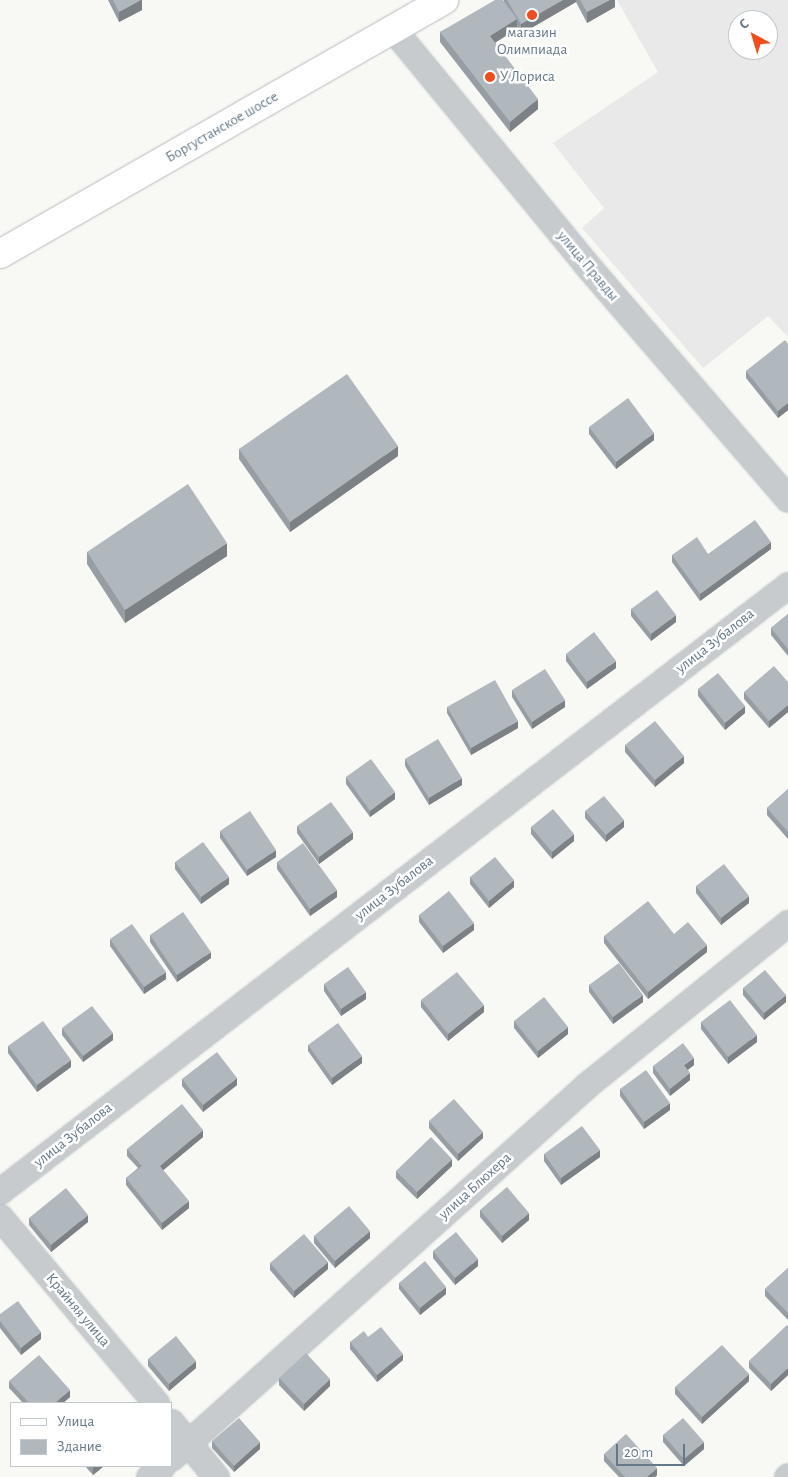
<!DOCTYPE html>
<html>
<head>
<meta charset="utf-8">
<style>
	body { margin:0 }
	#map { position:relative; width:788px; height:1477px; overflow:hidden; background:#f8f8f4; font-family:"Alegreya Sans",sans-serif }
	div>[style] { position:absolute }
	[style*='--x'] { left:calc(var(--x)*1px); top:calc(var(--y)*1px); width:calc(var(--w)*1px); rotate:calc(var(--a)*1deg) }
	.built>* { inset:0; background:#e8e9e8 }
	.roads { filter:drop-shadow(0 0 1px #b7bdc1) drop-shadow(0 0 1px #b7bdc1) }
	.street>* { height:25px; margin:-12.5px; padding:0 12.5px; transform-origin:12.5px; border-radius:12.5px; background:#c7cbce }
	.secondary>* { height:28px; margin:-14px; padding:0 14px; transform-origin:14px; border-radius:14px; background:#fff }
	.wall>* { inset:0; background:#979ea3 }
	.shaded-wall>* { inset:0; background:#7b8185 }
	.building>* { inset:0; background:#b0b8be }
	.dots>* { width:14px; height:14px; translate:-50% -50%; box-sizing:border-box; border:2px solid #fff; border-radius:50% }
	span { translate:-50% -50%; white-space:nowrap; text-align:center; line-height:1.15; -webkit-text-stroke:5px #fff; paint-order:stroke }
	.poi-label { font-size:15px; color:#647888 }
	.left { translate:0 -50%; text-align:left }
	.street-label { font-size:15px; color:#647888 }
	.legend { position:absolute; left:10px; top:1402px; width:162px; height:65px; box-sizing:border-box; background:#fff; border:1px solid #c1c9cf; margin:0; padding:6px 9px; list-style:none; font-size:15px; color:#647888 }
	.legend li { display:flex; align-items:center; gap:10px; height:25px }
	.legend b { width:25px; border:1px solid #c1c9cf }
	.north { position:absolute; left:728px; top:10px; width:50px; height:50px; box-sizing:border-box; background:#fff; border:1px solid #c1c9cf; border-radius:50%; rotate:321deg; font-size:14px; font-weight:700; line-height:20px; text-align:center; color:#647888 }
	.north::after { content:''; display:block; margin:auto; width:18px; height:22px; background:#f34b19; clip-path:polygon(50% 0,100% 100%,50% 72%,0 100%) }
	.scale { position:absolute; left:616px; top:1444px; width:69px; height:22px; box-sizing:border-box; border:2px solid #647888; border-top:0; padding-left:6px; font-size:15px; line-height:18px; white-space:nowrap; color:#647888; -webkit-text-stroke:4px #fff; paint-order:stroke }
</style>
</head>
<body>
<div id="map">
	<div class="built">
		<div style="clip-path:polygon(evenodd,617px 0,788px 0,788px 337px,768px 316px,703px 368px,582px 228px,604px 208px,553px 143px,658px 72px,617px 0,738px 20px,768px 20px,768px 50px,738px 50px,738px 20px)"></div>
	</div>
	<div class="roads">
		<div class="street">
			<div style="--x:393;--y:29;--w:303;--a:50.6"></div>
			<div style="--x:585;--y:263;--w:311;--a:49.3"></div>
			<div style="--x:0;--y:1191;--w:994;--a:-37.56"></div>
			<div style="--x:0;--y:1217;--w:243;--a:50"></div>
			<div style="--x:171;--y:1422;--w:71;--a:50.7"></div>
			<div style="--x:171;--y:1458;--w:559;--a:-41.88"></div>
			<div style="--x:587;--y:1085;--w:258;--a:-38.9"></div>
			<div style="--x:149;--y:1477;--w:17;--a:-40"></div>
			<div style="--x:787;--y:1477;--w:1;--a:-45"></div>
		</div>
		<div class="secondary">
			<div style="--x:0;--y:254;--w:512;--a:-29.77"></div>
		</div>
	</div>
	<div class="wall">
		<div style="clip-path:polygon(108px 0,142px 0,142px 10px,119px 22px)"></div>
		<div style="clip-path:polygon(504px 0,615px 0,615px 7px,587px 23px,576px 2px,521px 34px,517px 27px,517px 29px,495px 42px,538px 109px,510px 132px,440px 42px,440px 32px,504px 1px)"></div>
		<div style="clip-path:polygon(788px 344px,788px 410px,778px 418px,746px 378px,746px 371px)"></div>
		<div style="clip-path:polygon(589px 427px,654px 440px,616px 469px,589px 434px)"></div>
		<div style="clip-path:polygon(239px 449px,398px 456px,290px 532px,239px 459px)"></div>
		<div style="clip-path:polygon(771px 549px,700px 601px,672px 562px,672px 555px,708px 554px)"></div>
		<div style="clip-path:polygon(87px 552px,227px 556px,125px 623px,87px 564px)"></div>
		<div style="clip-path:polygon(631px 609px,676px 622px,651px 641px,631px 616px)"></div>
		<div style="clip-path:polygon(788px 614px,788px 656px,771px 635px,771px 628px)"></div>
		<div style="clip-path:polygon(566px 654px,616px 668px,587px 689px,566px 661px)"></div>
		<div style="clip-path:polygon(788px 682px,788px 712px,769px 728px,744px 699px,744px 692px)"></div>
		<div style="clip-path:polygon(698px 689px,745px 713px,725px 730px,698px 696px)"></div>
		<div style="clip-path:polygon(512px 690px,565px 707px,532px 729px,512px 697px)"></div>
		<div style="clip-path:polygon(447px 707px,518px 728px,471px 755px,447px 713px)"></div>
		<div style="clip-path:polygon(625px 745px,684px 763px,655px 787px,625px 752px)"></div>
		<div style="clip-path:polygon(405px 759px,462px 785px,429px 805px,405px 766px)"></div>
		<div style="clip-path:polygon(346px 777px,395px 799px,370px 817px,346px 784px)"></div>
		<div style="clip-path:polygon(788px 789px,788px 839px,767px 815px,767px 808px)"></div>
		<div style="clip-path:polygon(585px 811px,624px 827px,606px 842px,585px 818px)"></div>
		<div style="clip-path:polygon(297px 826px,353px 839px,319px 864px,297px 833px)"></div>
		<div style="clip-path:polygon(531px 827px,574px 841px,552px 859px,531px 834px)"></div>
		<div style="clip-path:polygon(220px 831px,276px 857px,247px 876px,220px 838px)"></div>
		<div style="clip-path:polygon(175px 862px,229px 884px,201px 904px,175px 869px)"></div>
		<div style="clip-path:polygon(277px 862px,337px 897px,310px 916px,277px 869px)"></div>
		<div style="clip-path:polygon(470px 877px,514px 887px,489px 908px,470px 884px)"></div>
		<div style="clip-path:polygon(696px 886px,749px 903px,721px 925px,696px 893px)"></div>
		<div style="clip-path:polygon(419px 915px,474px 930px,443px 953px,419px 922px)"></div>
		<div style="clip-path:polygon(674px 934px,707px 952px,648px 999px,604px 943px,604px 936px)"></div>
		<div style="clip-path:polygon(150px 935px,211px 958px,177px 982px,150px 942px)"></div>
		<div style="clip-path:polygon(110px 939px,166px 979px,144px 994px,110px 946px)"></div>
		<div style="clip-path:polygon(324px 984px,366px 999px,341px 1016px,324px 991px)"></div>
		<div style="clip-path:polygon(589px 985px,643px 1002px,613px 1024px,589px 992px)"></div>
		<div style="clip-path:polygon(743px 988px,786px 1002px,764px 1020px,743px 995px)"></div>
		<div style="clip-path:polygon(421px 1000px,484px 1012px,448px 1041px,421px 1007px)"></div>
		<div style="clip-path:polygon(514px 1021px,568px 1034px,538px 1058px,514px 1028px)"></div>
		<div style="clip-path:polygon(701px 1022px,757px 1042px,728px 1064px,701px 1029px)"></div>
		<div style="clip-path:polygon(62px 1028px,113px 1040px,83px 1062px,62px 1035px)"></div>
		<div style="clip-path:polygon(308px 1045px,362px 1063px,332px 1085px,308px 1051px)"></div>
		<div style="clip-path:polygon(8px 1046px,71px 1067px,37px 1092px,8px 1053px)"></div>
		<div style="clip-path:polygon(694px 1065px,688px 1070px,690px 1080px,670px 1096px,653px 1073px,653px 1066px)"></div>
		<div style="clip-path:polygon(182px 1079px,237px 1085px,203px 1112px,182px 1086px)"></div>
		<div style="clip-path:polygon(620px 1089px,670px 1110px,644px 1129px,620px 1096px)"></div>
		<div style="clip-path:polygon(429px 1121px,483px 1138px,458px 1161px,429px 1128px)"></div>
		<div style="clip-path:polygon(203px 1137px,163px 1170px,189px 1208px,162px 1230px,126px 1185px,126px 1178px,138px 1168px,127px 1156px,127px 1149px)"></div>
		<div style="clip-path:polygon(544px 1154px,600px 1157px,561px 1185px,544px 1161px)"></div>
		<div style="clip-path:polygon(452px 1166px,417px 1199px,396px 1178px,396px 1171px)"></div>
		<div style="clip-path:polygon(480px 1210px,529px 1220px,502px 1243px,480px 1217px)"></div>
		<div style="clip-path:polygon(29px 1218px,88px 1222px,51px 1252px,29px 1225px)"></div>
		<div style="clip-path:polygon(314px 1236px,370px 1238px,335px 1268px,314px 1243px)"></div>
		<div style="clip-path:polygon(433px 1251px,478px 1266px,455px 1285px,433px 1258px)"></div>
		<div style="clip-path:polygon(270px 1263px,328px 1269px,294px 1298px,270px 1270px)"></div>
		<div style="clip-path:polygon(788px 1268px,788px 1320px,765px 1296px,765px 1289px)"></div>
		<div style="clip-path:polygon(399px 1283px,446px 1294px,420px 1315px,399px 1289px)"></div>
		<div style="clip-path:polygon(0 1314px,41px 1339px,21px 1355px,0 1328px)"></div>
		<div style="clip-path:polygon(788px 1326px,788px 1375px,771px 1391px,749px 1368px,749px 1361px)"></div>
		<div style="clip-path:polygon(368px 1337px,403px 1360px,377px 1382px,350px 1349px,350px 1342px)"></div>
		<div style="clip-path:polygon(148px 1359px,196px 1368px,169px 1391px,148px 1366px)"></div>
		<div style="clip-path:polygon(279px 1378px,330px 1386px,304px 1411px,279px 1385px)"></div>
		<div style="clip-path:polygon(9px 1381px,70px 1397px,63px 1403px,23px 1403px,9px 1388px)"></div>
		<div style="clip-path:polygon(749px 1381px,702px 1424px,675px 1394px,675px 1387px)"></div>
		<div style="clip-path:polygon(663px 1435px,704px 1449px,684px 1466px,663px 1442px)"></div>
		<div style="clip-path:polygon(212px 1441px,260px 1449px,234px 1472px,212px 1448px)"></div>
		<div style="clip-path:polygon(604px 1454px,657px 1475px,655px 1477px,619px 1477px,604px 1461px)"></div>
		<div style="clip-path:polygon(85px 1466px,104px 1466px,93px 1475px)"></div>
	</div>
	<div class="shaded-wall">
		<div style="clip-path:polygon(141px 0,142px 0,142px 10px,119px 22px,119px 12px)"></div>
		<div style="clip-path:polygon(563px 0,576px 0,576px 2px,521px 34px,521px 24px)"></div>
		<div style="clip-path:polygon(610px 0,615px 0,615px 7px,587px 23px,587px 12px)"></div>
		<div style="clip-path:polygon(517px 19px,517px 29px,490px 46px,490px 36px)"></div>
		<div style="clip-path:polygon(538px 99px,538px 109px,510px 132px,510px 122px)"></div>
		<div style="clip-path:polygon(788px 403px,788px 410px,778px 418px,778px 411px)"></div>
		<div style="clip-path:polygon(654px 433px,654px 440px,616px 469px,616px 462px)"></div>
		<div style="clip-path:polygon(398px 446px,398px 456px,290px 532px,290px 522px)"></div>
		<div style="clip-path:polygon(771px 542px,771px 549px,700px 601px,700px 594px)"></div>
		<div style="clip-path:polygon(227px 543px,227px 556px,125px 623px,125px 610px)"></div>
		<div style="clip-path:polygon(676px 615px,676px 622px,651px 641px,651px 634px)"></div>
		<div style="clip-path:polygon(616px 661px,616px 668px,587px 689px,587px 682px)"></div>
		<div style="clip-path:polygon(565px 700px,565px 707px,532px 729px,532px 722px)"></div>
		<div style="clip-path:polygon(788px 705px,788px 712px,769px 728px,769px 721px)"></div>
		<div style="clip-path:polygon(745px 706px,745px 713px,725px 730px,725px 723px)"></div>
		<div style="clip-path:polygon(518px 721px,518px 728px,471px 755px,471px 748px)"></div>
		<div style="clip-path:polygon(684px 756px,684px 763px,655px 787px,655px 780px)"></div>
		<div style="clip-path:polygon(462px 778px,462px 785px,429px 805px,429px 798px)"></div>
		<div style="clip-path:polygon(395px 792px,395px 799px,370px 817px,370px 811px)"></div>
		<div style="clip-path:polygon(624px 820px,624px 827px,606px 842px,606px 835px)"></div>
		<div style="clip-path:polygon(353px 832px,353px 839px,319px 864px,319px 857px)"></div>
		<div style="clip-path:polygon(574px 834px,574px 841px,552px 859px,552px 852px)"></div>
		<div style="clip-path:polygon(276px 850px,276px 857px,247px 876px,247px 870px)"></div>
		<div style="clip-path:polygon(229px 877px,229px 884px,201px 904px,201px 897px)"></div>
		<div style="clip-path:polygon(514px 880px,514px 887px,489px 908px,489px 901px)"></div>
		<div style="clip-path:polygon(337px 890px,337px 897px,310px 916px,310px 909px)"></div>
		<div style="clip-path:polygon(749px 896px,749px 903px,721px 925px,721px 918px)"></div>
		<div style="clip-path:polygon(474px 923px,474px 930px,443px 953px,443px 946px)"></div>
		<div style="clip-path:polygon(707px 945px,707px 952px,648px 999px,648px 992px)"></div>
		<div style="clip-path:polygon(211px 952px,211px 958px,177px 982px,177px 975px)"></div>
		<div style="clip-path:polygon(166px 972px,166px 979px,144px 994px,144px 987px)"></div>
		<div style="clip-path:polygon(366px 992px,366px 999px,341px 1016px,341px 1009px)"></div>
		<div style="clip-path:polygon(643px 995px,643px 1002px,613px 1024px,613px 1017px)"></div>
		<div style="clip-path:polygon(786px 995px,786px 1002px,764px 1020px,764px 1013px)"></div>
		<div style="clip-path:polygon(484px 1005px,484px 1012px,448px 1041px,448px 1034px)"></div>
		<div style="clip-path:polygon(568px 1027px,568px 1034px,538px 1058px,538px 1051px)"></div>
		<div style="clip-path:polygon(113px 1033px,113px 1040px,83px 1062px,83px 1056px)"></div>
		<div style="clip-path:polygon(757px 1035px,757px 1042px,728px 1064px,728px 1057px)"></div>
		<div style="clip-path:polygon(362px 1056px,362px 1063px,332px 1085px,332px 1078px)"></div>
		<div style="clip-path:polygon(694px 1058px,694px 1065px,684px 1072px,684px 1065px)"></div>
		<div style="clip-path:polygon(71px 1060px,71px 1067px,37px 1092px,37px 1085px)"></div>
		<div style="clip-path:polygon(690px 1073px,690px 1080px,670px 1096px,670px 1089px)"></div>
		<div style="clip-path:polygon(237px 1078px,237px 1085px,203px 1112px,203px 1105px)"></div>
		<div style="clip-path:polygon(670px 1103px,670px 1110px,644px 1129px,644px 1122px)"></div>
		<div style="clip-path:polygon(203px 1130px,203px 1137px,160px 1173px,160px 1166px)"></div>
		<div style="clip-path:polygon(483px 1132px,483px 1138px,458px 1161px,458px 1154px)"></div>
		<div style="clip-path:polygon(600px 1150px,600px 1157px,561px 1185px,561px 1178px)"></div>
		<div style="clip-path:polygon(452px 1159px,452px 1166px,417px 1199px,417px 1192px)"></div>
		<div style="clip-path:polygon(189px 1201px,189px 1208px,162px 1230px,162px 1223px)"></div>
		<div style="clip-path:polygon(529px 1213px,529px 1220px,502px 1243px,502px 1236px)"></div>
		<div style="clip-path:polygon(88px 1215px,88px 1222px,51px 1252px,51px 1245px)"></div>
		<div style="clip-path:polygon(370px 1231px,370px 1238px,335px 1268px,335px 1261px)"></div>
		<div style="clip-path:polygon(478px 1259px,478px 1266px,455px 1285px,455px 1278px)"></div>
		<div style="clip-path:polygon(328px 1262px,328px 1269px,294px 1298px,294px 1291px)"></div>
		<div style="clip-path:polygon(446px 1287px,446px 1294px,420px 1315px,420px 1308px)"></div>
		<div style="clip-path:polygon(41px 1332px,41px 1339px,21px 1355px,21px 1348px)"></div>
		<div style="clip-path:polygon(403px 1354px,403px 1360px,377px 1382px,377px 1375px)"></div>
		<div style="clip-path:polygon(196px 1361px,196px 1368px,169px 1391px,169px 1384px)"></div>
		<div style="clip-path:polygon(788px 1368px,788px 1375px,771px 1391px,771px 1384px)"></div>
		<div style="clip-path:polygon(749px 1374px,749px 1381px,702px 1424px,702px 1417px)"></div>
		<div style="clip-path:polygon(330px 1379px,330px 1386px,304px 1411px,304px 1404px)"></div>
		<div style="clip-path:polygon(70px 1390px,70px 1397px,63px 1403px,55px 1403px)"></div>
		<div style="clip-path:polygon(260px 1442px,260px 1449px,234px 1472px,234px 1466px)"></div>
		<div style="clip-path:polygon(704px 1442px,704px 1449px,684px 1466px,684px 1459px)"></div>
		<div style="clip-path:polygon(96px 1466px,104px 1466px,93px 1475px,93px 1468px)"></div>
		<div style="clip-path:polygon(657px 1468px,657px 1475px,655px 1477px,647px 1477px)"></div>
	</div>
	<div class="building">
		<div style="clip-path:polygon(113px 0,141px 0,119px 12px)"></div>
		<div style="clip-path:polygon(495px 0,503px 0,517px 19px,490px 36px,538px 99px,510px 122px,440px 32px)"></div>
		<div style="clip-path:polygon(507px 0,563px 0,521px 24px)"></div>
		<div style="clip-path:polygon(580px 0,610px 0,587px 12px)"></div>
		<div style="clip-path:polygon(785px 340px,788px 344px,788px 403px,778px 411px,746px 371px)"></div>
		<div style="clip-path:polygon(347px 374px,398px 446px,290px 522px,239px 449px)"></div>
		<div style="clip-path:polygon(628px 398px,654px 433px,616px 462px,589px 427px)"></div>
		<div style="clip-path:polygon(188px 484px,227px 543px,125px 610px,87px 552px)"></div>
		<div style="clip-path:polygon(755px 520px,771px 542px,700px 594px,672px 555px,697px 537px,708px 554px)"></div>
		<div style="clip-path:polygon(657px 590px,676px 615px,651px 634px,631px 609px)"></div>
		<div style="clip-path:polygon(788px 614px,788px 649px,771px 628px)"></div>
		<div style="clip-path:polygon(594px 632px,616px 661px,587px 682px,566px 654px)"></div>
		<div style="clip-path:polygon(774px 666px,788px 682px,788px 705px,769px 721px,744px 692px)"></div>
		<div style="clip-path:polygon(545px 669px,565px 700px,532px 722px,512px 690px)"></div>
		<div style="clip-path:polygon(718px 673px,745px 706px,725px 723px,698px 689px)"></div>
		<div style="clip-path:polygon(495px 680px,518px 721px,471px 748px,447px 707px)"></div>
		<div style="clip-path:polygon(655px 721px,684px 756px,655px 780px,625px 745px)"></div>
		<div style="clip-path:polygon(438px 739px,462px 778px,429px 798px,405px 759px)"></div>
		<div style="clip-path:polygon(371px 759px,395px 792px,370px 811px,346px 777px)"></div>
		<div style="clip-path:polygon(788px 789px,788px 832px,767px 808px)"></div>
		<div style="clip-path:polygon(604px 796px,624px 820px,606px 835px,585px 811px)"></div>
		<div style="clip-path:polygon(331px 802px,353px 832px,319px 857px,297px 826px)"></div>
		<div style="clip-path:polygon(553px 809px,574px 834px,552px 852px,531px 827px)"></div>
		<div style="clip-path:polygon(250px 811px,276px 850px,247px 870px,220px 831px)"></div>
		<div style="clip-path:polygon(203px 842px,229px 877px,201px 897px,175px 862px)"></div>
		<div style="clip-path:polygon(303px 843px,337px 890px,310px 909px,277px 862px)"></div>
		<div style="clip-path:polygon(495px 857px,514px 880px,489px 901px,470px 877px)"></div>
		<div style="clip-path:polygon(724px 864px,749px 896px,721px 918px,696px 886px)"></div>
		<div style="clip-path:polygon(449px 891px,474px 923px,443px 946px,419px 915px)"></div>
		<div style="clip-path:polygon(648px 901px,674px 934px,688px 922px,707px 945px,648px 992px,604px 936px)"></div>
		<div style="clip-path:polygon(183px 912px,211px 952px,177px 975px,150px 935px)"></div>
		<div style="clip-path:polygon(132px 924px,166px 972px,144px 987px,110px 939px)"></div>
		<div style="clip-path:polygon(619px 963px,643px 995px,613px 1017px,589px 985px)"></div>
		<div style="clip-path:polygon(348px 967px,366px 992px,341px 1009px,324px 984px)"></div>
		<div style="clip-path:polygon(765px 970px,786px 995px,764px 1013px,743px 988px)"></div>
		<div style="clip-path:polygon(457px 972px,484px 1005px,448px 1034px,421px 1000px)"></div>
		<div style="clip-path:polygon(544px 997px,568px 1027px,538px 1051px,514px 1021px)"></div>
		<div style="clip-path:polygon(730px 1000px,757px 1035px,728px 1057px,701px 1022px)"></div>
		<div style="clip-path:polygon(92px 1006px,113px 1033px,83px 1056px,62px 1028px)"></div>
		<div style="clip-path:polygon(43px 1021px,71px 1060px,37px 1085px,8px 1046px)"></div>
		<div style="clip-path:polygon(338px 1023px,362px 1056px,332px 1078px,308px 1045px)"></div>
		<div style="clip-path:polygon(683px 1043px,694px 1058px,684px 1065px,690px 1073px,670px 1089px,653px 1066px)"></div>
		<div style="clip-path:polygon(217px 1052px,237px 1078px,203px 1105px,182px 1079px)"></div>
		<div style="clip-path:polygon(646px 1070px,670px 1103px,644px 1122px,620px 1089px)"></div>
		<div style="clip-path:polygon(454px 1099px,483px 1132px,458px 1154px,429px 1121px)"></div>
		<div style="clip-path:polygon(182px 1104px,203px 1130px,160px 1166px,189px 1201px,162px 1223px,126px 1178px,142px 1166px,127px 1149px)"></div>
		<div style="clip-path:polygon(582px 1126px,600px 1150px,561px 1178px,544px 1154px)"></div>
		<div style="clip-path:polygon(431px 1137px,452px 1159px,417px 1192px,396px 1171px)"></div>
		<div style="clip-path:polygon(507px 1187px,529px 1213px,502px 1236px,480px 1210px)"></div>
		<div style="clip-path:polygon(66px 1188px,88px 1215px,51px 1245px,29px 1218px)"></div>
		<div style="clip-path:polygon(349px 1206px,370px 1231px,335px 1261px,314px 1236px)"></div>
		<div style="clip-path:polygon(456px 1232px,478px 1259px,455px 1278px,433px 1251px)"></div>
		<div style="clip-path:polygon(304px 1234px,328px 1262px,294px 1291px,270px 1263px)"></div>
		<div style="clip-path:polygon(425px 1261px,446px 1287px,420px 1308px,399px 1283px)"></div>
		<div style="clip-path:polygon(788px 1268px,788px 1313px,765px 1289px)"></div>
		<div style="clip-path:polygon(18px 1301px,41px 1332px,21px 1348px,0 1321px,0 1314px)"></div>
		<div style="clip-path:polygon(787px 1325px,788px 1326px,788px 1368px,771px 1384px,749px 1361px)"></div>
		<div style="clip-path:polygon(381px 1327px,403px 1354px,377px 1375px,350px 1342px,364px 1331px,368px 1337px)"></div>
		<div style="clip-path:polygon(176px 1336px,196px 1361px,169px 1384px,148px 1359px)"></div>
		<div style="clip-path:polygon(722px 1345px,749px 1374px,702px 1417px,675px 1387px)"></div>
		<div style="clip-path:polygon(306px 1353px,330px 1379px,304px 1404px,279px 1378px)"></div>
		<div style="clip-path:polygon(39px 1355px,70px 1390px,55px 1403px,29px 1403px,9px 1381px)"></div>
		<div style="clip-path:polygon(239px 1418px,260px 1442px,234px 1466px,212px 1441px)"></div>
		<div style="clip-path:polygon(683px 1418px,704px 1442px,684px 1459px,663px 1435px)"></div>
		<div style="clip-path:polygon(626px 1434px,657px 1468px,647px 1477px,625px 1477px,604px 1454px)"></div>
	</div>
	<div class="dots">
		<div style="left:532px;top:15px;background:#f34b19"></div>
		<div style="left:490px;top:77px;background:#f34b19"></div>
	</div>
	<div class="poi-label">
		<span style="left:532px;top:41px">магазин<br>Олимпиада</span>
		<span class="left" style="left:500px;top:77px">У Лориса</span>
	</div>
	<div class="street-label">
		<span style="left:222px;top:127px;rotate:-30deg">Боргустанское шоссе</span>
		<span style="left:588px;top:266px;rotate:50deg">улица Правды</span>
		<span style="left:715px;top:641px;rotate:-38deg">улица Зубалова</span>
		<span style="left:394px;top:888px;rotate:-38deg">улица Зубалова</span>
		<span style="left:73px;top:1135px;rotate:-38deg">улица Зубалова</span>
		<span style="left:475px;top:1186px;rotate:-42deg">улица Блюхера</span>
		<span style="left:78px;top:1310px;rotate:50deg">Крайняя улица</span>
	</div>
	<ul class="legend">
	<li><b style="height:6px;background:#fff"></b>Улица</li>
	<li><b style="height:14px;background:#b0b8be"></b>Здание</li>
	</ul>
	<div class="north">С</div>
	<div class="scale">20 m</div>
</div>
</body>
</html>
